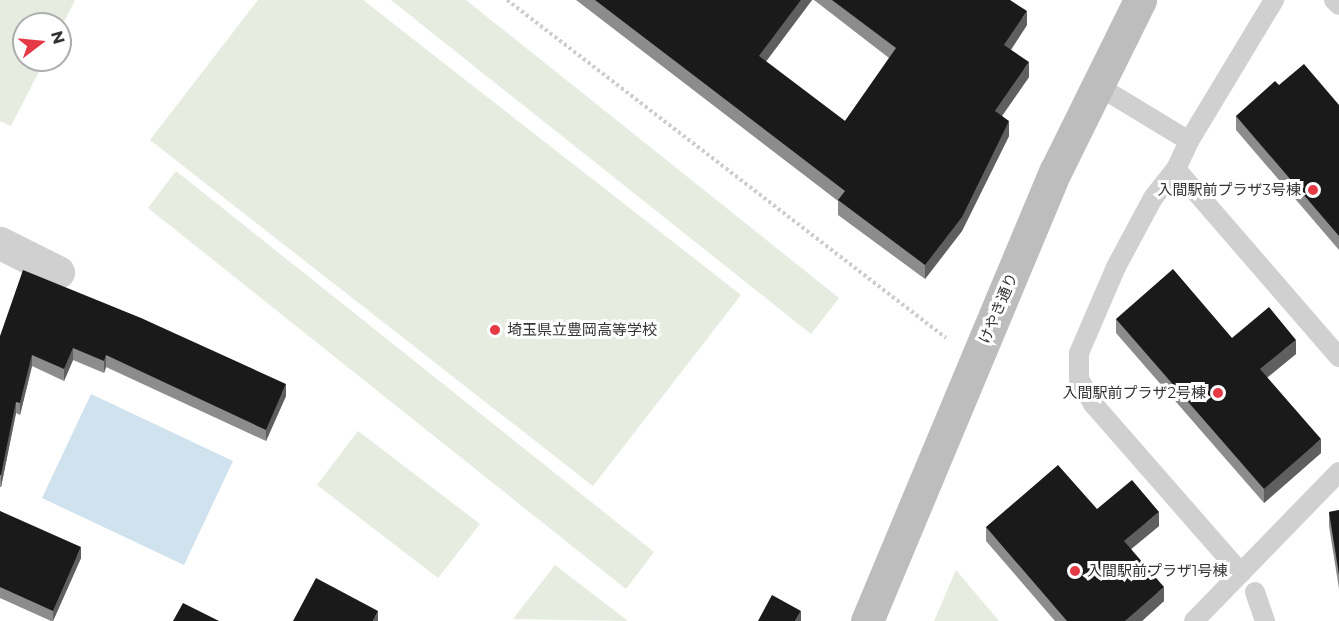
<!DOCTYPE html>
<html>
<head>
<meta charset="utf-8">
<style>
	body { margin:0 }
	#map { position:relative; width:1339px; height:621px; overflow:hidden; background:#fff; font-family:Montserrat,"Noto Sans JP",sans-serif }
	div>[style] { position:absolute }
	[style*='--x'] { left:calc(var(--x)*1px); top:calc(var(--y)*1px); width:calc(var(--w)*1px); rotate:calc(var(--a)*1deg) }
	.green>* { inset:0; background:#e6ecdf }
	.water>* { inset:0; background:#cfe2ee }
	.path>* { height:4px; margin-top:-2px; transform-origin:0; background:repeating-linear-gradient(90deg,#cdcdcd 0 3px,transparent 0 6px) }
	.lane>* { height:20px; margin:-10px; padding:0 10px; transform-origin:10px; border-radius:10px; background:#d0d0d0 }
	.street>* { height:33px; margin:-16.5px; padding:0 16.5px; transform-origin:16.5px; border-radius:16.5px; background:#d0d0d0 }
	.secondary>* { height:33px; margin:-16.5px; padding:0 16.5px; transform-origin:16.5px; border-radius:16.5px; background:#bdbdbd }
	.wall>* { inset:0; background:#8c8c8c }
	.shaded-wall>* { inset:0; background:#5f5f5f }
	.building>* { inset:0; background:#1a1a1a }
	.dots>* { width:16px; height:16px; translate:-50% -50%; box-sizing:border-box; border:3px solid #fff; border-radius:50% }
	span { translate:-50% -50%; white-space:nowrap; text-align:center; line-height:1.15; -webkit-text-stroke:6px #fff; paint-order:stroke }
	.poi-label { font-size:15px; color:#333 }
	.right { translate:-100% -50%; text-align:right }
	.left { translate:0 -50%; text-align:left }
	.street-label { font-size:15px; color:#333 }
	.north { position:absolute; left:12px; top:12px; width:60px; height:60px; box-sizing:border-box; background:#fff; border:2px solid #adadad; border-radius:50%; rotate:74deg; font-size:16px; font-weight:700; line-height:24px; text-align:center; color:#333 }
	.north::after { content:''; display:block; margin:auto; width:21px; height:27px; background:#e63946; clip-path:polygon(50% 0,100% 100%,50% 72%,0 100%) }
</style>
</head>
<body>
<div id="map">
	<div class="green">
		<div style="clip-path:polygon(0 0,75px 0,60px 30px,60px 24px,24px 24px,24px 60px,45px 60px,11px 126px,0 121px)"></div>
		<div style="clip-path:polygon(258px 0,363px 0,741px 295px,593px 486px,150px 140px)"></div>
		<div style="clip-path:polygon(391px 0,466px 0,839px 298px,811px 334px)"></div>
		<div style="clip-path:polygon(176px 171px,654px 552px,626px 589px,148px 208px)"></div>
		<div style="clip-path:polygon(358px 431px,480px 524px,438px 578px,317px 485px)"></div>
		<div style="clip-path:polygon(555px 565px,628px 621px,513px 619px)"></div>
		<div style="clip-path:polygon(956px 570px,999px 621px,934px 621px)"></div>
	</div>
	<div class="water">
		<div style="clip-path:polygon(91px 394px,233px 461px,184px 565px,42px 498px)"></div>
	</div>
	<div class="path">
		<div style="--x:507;--y:0;--w:554;--a:37.59"></div>
	</div>
	<div class="lane">
		<div style="--x:1334;--y:0;--w:7;--a:45"></div>
		<div style="--x:1095;--y:84;--w:110;--a:31.2"></div>
		<div style="--x:1176;--y:169;--w:249;--a:49.1"></div>
		<div style="--x:1241;--y:573;--w:225;--a:-131.2"></div>
		<div style="--x:1093;--y:404;--w:29;--a:-119"></div>
		<div style="--x:1079;--y:379;--w:26;--a:-90"></div>
		<div style="--x:1079;--y:353;--w:94;--a:-66.7"></div>
		<div style="--x:1116;--y:267;--w:78;--a:-61.8"></div>
		<div style="--x:1153;--y:198;--w:37;--a:-52"></div>
		<div style="--x:1176;--y:169;--w:31;--a:-65"></div>
		<div style="--x:1189;--y:141;--w:165;--a:-58.9"></div>
		<div style="--x:1255;--y:592;--w:31;--a:71"></div>
		<div style="--x:1194;--y:621;--w:208;--a:-45.8"></div>
	</div>
	<div class="street">
		<div style="--x:0;--y:243;--w:65;--a:26.6"></div>
	</div>
	<div class="secondary">
		<div style="--x:867;--y:621;--w:489;--a:-67.3"></div>
		<div style="--x:1056;--y:170;--w:190;--a:-63.7"></div>
	</div>
	<div class="wall">
		<div style="clip-path:polygon(576px 0,812px 0,766px 61px,845px 121px,889px 58px,814px 0,1010px 0,1027px 25px,1011px 50px,1029px 77px,1002px 116px,1009px 136px,962px 231px,925px 279px,838px 215px,838px 201px)"></div>
		<div style="clip-path:polygon(1279px 85px,1339px 105px,1339px 250px,1236px 130px,1236px 116px)"></div>
		<div style="clip-path:polygon(141px 318px,286px 396px,266px 441px,106px 367px,104px 373px,73px 360px,64px 381px,32px 366px,20px 415px,16px 413px,1px 487px,0 487px,0 336px)"></div>
		<div style="clip-path:polygon(1116px 319px,1232px 338px,1296px 354px,1267px 378px,1321px 453px,1264px 503px,1116px 333px)"></div>
		<div style="clip-path:polygon(1097px 509px,1159px 526px,1131px 549px,1164px 601px,1142px 621px,1055px 621px,986px 541px,986px 527px)"></div>
		<div style="clip-path:polygon(1339px 510px,1339px 589px,1329px 526px,1329px 512px)"></div>
		<div style="clip-path:polygon(0 511px,81px 558px,53px 621px,51px 621px,0 598px)"></div>
	</div>
	<div class="shaded-wall">
		<div style="clip-path:polygon(801px 0,812px 0,759px 71px,759px 56px)"></div>
		<div style="clip-path:polygon(1027px 11px,1027px 25px,1004px 60px,1004px 45px)"></div>
		<div style="clip-path:polygon(1029px 62px,1029px 77px,995px 126px,995px 111px)"></div>
		<div style="clip-path:polygon(1009px 121px,1009px 136px,962px 231px,925px 279px,925px 265px)"></div>
		<div style="clip-path:polygon(1296px 340px,1296px 354px,1260px 383px,1260px 369px)"></div>
		<div style="clip-path:polygon(73px 348px,73px 360px,64px 381px,64px 369px)"></div>
		<div style="clip-path:polygon(32px 355px,32px 366px,20px 415px,20px 403px)"></div>
		<div style="clip-path:polygon(106px 355px,106px 367px,104px 373px,104px 361px)"></div>
		<div style="clip-path:polygon(286px 384px,286px 396px,266px 441px,266px 430px)"></div>
		<div style="clip-path:polygon(16px 402px,16px 413px,1px 487px,1px 475px)"></div>
		<div style="clip-path:polygon(1321px 439px,1321px 453px,1264px 503px,1264px 489px)"></div>
		<div style="clip-path:polygon(1159px 512px,1159px 526px,1124px 555px,1124px 541px)"></div>
		<div style="clip-path:polygon(81px 547px,81px 558px,53px 621px,53px 611px)"></div>
		<div style="clip-path:polygon(1164px 587px,1164px 601px,1142px 621px,1125px 621px)"></div>
		<div style="clip-path:polygon(378px 611px,378px 621px,373px 621px)"></div>
		<div style="clip-path:polygon(801px 611px,801px 621px,795px 621px)"></div>
	</div>
	<div class="building">
		<div style="clip-path:polygon(595px 0,801px 0,759px 56px,845px 121px,896px 48px,832px 0,1010px 0,1027px 11px,1004px 45px,1029px 62px,995px 111px,1009px 121px,962px 217px,925px 265px,838px 200px,845px 191px)"></div>
		<div style="clip-path:polygon(1304px 64px,1339px 105px,1339px 236px,1236px 116px,1275px 81px,1279px 85px)"></div>
		<div style="clip-path:polygon(1173px 269px,1232px 338px,1269px 307px,1296px 340px,1260px 369px,1321px 439px,1264px 489px,1116px 319px)"></div>
		<div style="clip-path:polygon(23px 270px,141px 318px,286px 384px,266px 430px,106px 355px,104px 361px,73px 348px,64px 369px,32px 355px,20px 403px,16px 402px,1px 475px,0 475px,0 336px)"></div>
		<div style="clip-path:polygon(1058px 465px,1097px 509px,1132px 480px,1159px 512px,1124px 541px,1164px 587px,1125px 621px,1067px 621px,986px 527px)"></div>
		<div style="clip-path:polygon(1339px 510px,1339px 575px,1329px 512px)"></div>
		<div style="clip-path:polygon(0 511px,81px 547px,53px 611px,0 587px)"></div>
		<div style="clip-path:polygon(316px 578px,378px 611px,373px 621px,293px 621px)"></div>
		<div style="clip-path:polygon(772px 595px,801px 611px,795px 621px,758px 621px)"></div>
		<div style="clip-path:polygon(183px 603px,219px 621px,173px 621px)"></div>
	</div>
	<div class="dots">
		<div style="left:1313px;top:190px;background:#e63946"></div>
		<div style="left:495px;top:330px;background:#e63946"></div>
		<div style="left:1218px;top:393px;background:#e63946"></div>
		<div style="left:1075px;top:571px;background:#e63946"></div>
	</div>
	<div class="poi-label">
		<span class="right" style="left:1301px;top:190px">入間駅前プラザ3号棟</span>
		<span class="left" style="left:507px;top:330px">埼玉県立豊岡高等学校</span>
		<span class="right" style="left:1206px;top:393px">入間駅前プラザ2号棟</span>
		<span class="left" style="left:1087px;top:571px">入間駅前プラザ1号棟</span>
	</div>
	<div class="street-label">
		<span style="left:998px;top:308px;rotate:-67deg">けやき通り</span>
	</div>
	<div class="north">N</div>
</div>
</body>
</html>
